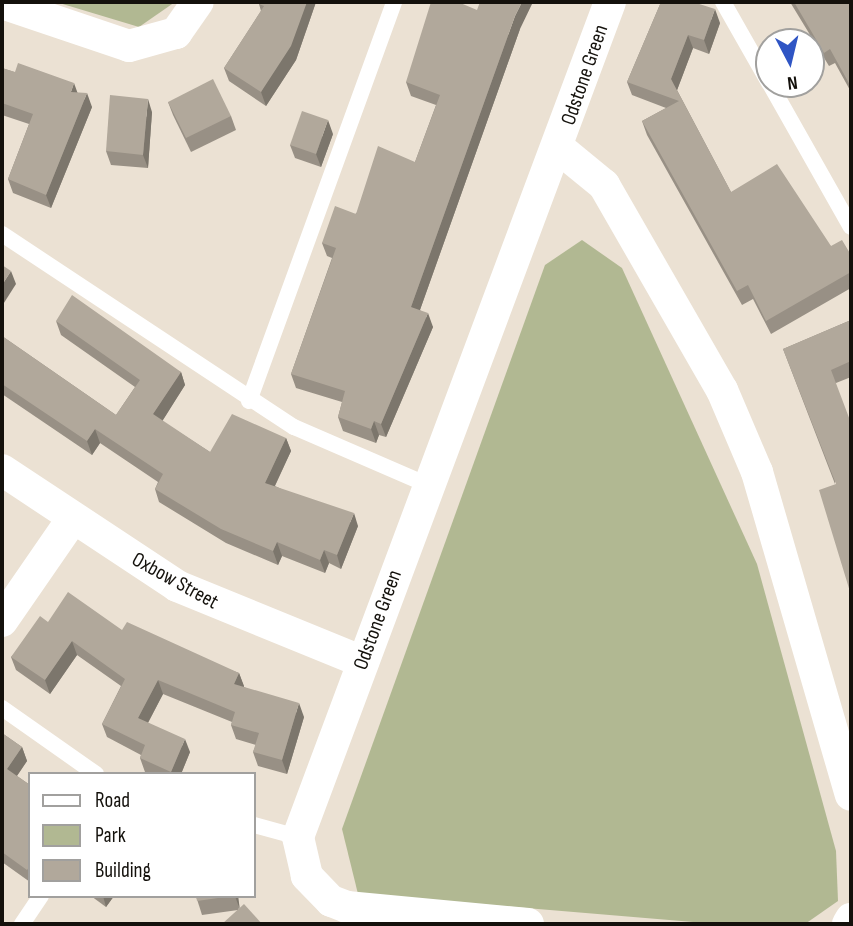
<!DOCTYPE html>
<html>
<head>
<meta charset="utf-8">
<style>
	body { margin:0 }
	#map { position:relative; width:853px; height:926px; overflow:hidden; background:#ebe1d3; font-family:"Sofia Sans Condensed",sans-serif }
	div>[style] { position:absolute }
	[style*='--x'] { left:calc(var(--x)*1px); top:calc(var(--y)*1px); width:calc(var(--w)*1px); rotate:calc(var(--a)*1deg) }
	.green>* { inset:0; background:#b1b892 }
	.service>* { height:16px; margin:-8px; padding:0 8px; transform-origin:8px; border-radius:8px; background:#fff }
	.minor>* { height:32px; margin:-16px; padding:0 16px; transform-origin:16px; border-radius:16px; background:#fff }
	.wall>* { inset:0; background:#989085 }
	.shaded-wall>* { inset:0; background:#7c766c }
	.building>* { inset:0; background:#b1a89b }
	span { translate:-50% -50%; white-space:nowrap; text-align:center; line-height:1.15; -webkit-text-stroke:6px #fff; paint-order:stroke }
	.street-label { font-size:21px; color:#14110c }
	.frame { position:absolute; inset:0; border:4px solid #14110c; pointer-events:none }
	.legend { position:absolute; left:28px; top:772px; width:228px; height:126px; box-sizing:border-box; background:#fff; border:2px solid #a1a09e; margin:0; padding:9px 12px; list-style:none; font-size:21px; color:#14110c }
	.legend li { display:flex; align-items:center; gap:14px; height:35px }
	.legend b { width:35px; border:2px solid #a1a09e }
	.north { position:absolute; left:755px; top:28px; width:70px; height:70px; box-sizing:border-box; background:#fff; border:2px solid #a1a09e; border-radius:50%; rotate:173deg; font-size:19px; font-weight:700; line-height:28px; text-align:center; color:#14110c }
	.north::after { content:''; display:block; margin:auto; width:24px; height:32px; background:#2f55c4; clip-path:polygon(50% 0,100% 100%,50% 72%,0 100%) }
</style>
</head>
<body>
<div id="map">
	<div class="green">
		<div style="clip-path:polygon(56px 2px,175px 2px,139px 27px)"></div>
		<div style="clip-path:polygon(582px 240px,622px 268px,757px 564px,836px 851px,838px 901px,805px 924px,717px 924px,358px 894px,342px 829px,545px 265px)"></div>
	</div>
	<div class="service">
		<div style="--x:723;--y:2;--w:93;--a:60.4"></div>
		<div style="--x:770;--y:84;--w:164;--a:60.5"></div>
		<div style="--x:2;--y:234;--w:350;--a:33.5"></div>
		<div style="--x:294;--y:427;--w:146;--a:23.4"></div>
		<div style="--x:249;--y:401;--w:425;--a:-70"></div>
		<div style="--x:2;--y:708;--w:115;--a:35.1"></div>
		<div style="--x:254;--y:825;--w:46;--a:15.3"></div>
		<div style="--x:22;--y:924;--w:34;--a:-56"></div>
	</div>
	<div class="minor">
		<div style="--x:2;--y:3;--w:134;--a:18.7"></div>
		<div style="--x:129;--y:46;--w:49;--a:-15.5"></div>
		<div style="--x:176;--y:33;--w:38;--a:-55"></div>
		<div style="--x:560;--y:149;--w:57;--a:39.3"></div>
		<div style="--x:604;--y:185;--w:237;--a:60.1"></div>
		<div style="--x:722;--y:390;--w:89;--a:66.9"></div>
		<div style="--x:757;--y:472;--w:336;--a:73.8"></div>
		<div style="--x:2;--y:470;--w:210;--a:33.5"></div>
		<div style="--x:177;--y:586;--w:201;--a:22.2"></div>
		<div style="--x:2;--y:621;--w:125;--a:-55.4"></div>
		<div style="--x:528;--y:924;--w:182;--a:-174.6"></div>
		<div style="--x:347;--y:907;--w:17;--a:-159"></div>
		<div style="--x:331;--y:901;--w:35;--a:-134"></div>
		<div style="--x:307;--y:876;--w:40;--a:-103"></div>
		<div style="--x:298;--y:837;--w:891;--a:-69.51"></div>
		<div style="--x:848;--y:924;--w:6;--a:-59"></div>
	</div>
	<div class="wall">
		<div style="clip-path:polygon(260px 2px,316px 2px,296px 60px,266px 106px,229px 81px,224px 68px,261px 11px,259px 4px)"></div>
		<div style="clip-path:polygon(661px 2px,720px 23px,709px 54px,693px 48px,677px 90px,731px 192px,831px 246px,851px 255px,851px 288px,771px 334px,753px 299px,742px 305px,647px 135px,642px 121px,666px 108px,632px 95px,627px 82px)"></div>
		<div style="clip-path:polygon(790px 2px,851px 2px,851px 92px,835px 63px,829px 66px)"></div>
		<div style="clip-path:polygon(520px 29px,420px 310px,433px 327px,386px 437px,379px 435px,376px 443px,343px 431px,338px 417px,342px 402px,296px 388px,291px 374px,332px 258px,327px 256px,322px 243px,415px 162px,436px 105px,411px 96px,406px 82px)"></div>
		<div style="clip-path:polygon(2px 68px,78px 93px,92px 107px,51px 208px,13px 193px,8px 179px,29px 124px,2px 115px)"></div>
		<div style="clip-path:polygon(168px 102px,231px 116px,236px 130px,191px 152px,173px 115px)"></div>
		<div style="clip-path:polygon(152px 112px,148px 168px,111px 165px,106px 151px)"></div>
		<div style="clip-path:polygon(333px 134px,321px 167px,295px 158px,290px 145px)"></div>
		<div style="clip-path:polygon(851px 320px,851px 377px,836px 383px,835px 484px,783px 349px)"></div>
		<div style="clip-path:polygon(56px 321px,181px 372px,185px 385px,162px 421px,210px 452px,286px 438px,291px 451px,275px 486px,358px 526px,341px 569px,329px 563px,325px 573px,282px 556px,278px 565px,226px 543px,159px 502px,155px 489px,158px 482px,100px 443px,92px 455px,2px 394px,2px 336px,116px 415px,135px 387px,61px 335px)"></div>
		<div style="clip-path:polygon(48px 622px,122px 630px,239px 673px,244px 687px,304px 717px,287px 774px,258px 766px,253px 752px,256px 745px,236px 739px,231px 725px,232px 722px,163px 694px,148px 723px,190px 752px,181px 774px,149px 774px,145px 772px,140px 758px,141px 755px,107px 737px,102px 724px,121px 686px,77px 655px,50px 694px,16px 670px,11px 657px)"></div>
		<div style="clip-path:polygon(2px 733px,22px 747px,27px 761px,17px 776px,30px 785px,30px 882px,2px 862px)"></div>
		<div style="clip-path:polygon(91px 896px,114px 896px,106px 907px)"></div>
		<div style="clip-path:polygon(196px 896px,238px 896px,239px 908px,238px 910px,202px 915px)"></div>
	</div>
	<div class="shaded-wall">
		<div style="clip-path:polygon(307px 2px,316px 2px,296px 60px,266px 106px,261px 92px)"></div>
		<div style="clip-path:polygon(522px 2px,533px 2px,520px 29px,416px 321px,411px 307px,515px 16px)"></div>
		<div style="clip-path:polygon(715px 9px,720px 23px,709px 54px,704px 40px)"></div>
		<div style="clip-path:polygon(688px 35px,693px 48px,676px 93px,671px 79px)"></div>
		<div style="clip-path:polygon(74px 83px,79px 97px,71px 92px)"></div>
		<div style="clip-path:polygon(87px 93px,92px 107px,51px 208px,46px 195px)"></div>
		<div style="clip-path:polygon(148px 99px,152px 112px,148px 168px,143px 155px)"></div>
		<div style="clip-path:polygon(328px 120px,333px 134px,321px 167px,316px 154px)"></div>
		<div style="clip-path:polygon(11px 271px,16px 284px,2px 306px,2px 285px)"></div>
		<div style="clip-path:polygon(428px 313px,433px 327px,386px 437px,381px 424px)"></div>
		<div style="clip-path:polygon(181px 372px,185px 385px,158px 428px,153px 414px)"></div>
		<div style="clip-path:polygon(374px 421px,379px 435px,376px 443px,371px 429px)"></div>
		<div style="clip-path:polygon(95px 429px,100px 443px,92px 455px,87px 441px)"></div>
		<div style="clip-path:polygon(286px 438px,291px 451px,270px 496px,265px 483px)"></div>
		<div style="clip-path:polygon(354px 513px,358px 526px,341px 569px,337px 555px)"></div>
		<div style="clip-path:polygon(277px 542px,282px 556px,278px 565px,273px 551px)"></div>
		<div style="clip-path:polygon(324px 550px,329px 563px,325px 573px,320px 560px)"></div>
		<div style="clip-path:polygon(72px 641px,77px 655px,50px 694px,45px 680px)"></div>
		<div style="clip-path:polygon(239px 673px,244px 686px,239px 698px,234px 684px)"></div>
		<div style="clip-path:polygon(158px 680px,163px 694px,143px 732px,138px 718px)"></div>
		<div style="clip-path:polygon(299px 703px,304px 717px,287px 774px,282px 760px)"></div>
		<div style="clip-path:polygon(185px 739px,190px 752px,181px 774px,172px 774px,171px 772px)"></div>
		<div style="clip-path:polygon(22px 747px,27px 761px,12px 783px,7px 769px)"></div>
		<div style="clip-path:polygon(103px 896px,114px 896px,106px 907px)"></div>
		<div style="clip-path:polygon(235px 896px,238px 896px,240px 910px)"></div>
	</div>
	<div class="building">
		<div style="clip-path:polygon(260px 2px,307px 2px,291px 46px,261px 92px,224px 68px,264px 6px,259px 4px)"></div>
		<div style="clip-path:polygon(431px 2px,458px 2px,477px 10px,480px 2px,522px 2px,515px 16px,411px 307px,428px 313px,381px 424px,374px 421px,371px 429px,338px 417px,345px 391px,291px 374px,336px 248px,322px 243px,335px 206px,356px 214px,378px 146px,415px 162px,440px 95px,406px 82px)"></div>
		<div style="clip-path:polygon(661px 2px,693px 2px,715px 9px,704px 40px,688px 35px,671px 79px,731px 192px,777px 164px,831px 246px,842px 240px,851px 255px,851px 272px,766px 321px,748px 285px,737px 291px,642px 121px,679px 101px,627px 82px)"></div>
		<div style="clip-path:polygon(794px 2px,851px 2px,851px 87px,830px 49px,824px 53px)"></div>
		<div style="clip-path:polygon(18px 63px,74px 83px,71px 92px,87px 93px,46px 195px,8px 179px,33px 114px,2px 103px,2px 68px,15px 72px)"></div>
		<div style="clip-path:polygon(213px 79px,231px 116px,186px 138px,168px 102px)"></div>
		<div style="clip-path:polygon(110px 95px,148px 99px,143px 155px,106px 151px)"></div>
		<div style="clip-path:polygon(302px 111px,328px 120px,316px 154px,290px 145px)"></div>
		<div style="clip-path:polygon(2px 265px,11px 271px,2px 285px)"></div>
		<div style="clip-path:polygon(72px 295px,181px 372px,153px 414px,210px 452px,232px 414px,286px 438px,265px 483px,354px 513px,337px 555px,324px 550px,320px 560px,277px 542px,273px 551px,221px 529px,155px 489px,163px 474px,95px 429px,87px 441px,2px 384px,2px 336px,116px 415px,140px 380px,56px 321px)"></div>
		<div style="clip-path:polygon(851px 320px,851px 361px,831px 370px,851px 423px,851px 595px,819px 490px,836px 484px,783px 349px)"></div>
		<div style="clip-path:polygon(68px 592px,122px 630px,127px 622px,239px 673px,234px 684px,299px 703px,282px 760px,253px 752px,259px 733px,231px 725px,235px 712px,158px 680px,138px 718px,185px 739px,171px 772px,140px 758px,145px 745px,102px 724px,125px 679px,72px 641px,45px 680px,11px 657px,40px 616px,48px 622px)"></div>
		<div style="clip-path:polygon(2px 733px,22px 747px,7px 769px,30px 785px,30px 866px,27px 870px,2px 852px)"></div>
		<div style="clip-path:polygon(196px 896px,232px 896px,197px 901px)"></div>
		<div style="clip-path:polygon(244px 904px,262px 924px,222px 924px)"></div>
	</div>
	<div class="street-label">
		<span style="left:585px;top:75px;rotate:-71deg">Odstone Green</span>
		<span style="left:175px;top:581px;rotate:29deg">Oxbow Street</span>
		<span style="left:378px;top:620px;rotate:-70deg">Odstone Green</span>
	</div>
	<div class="frame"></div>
	<ul class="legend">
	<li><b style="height:9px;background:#fff"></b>Road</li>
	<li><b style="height:19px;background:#b1b892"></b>Park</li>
	<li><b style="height:19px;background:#b1a89b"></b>Building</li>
	</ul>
	<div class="north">N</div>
</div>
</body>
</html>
